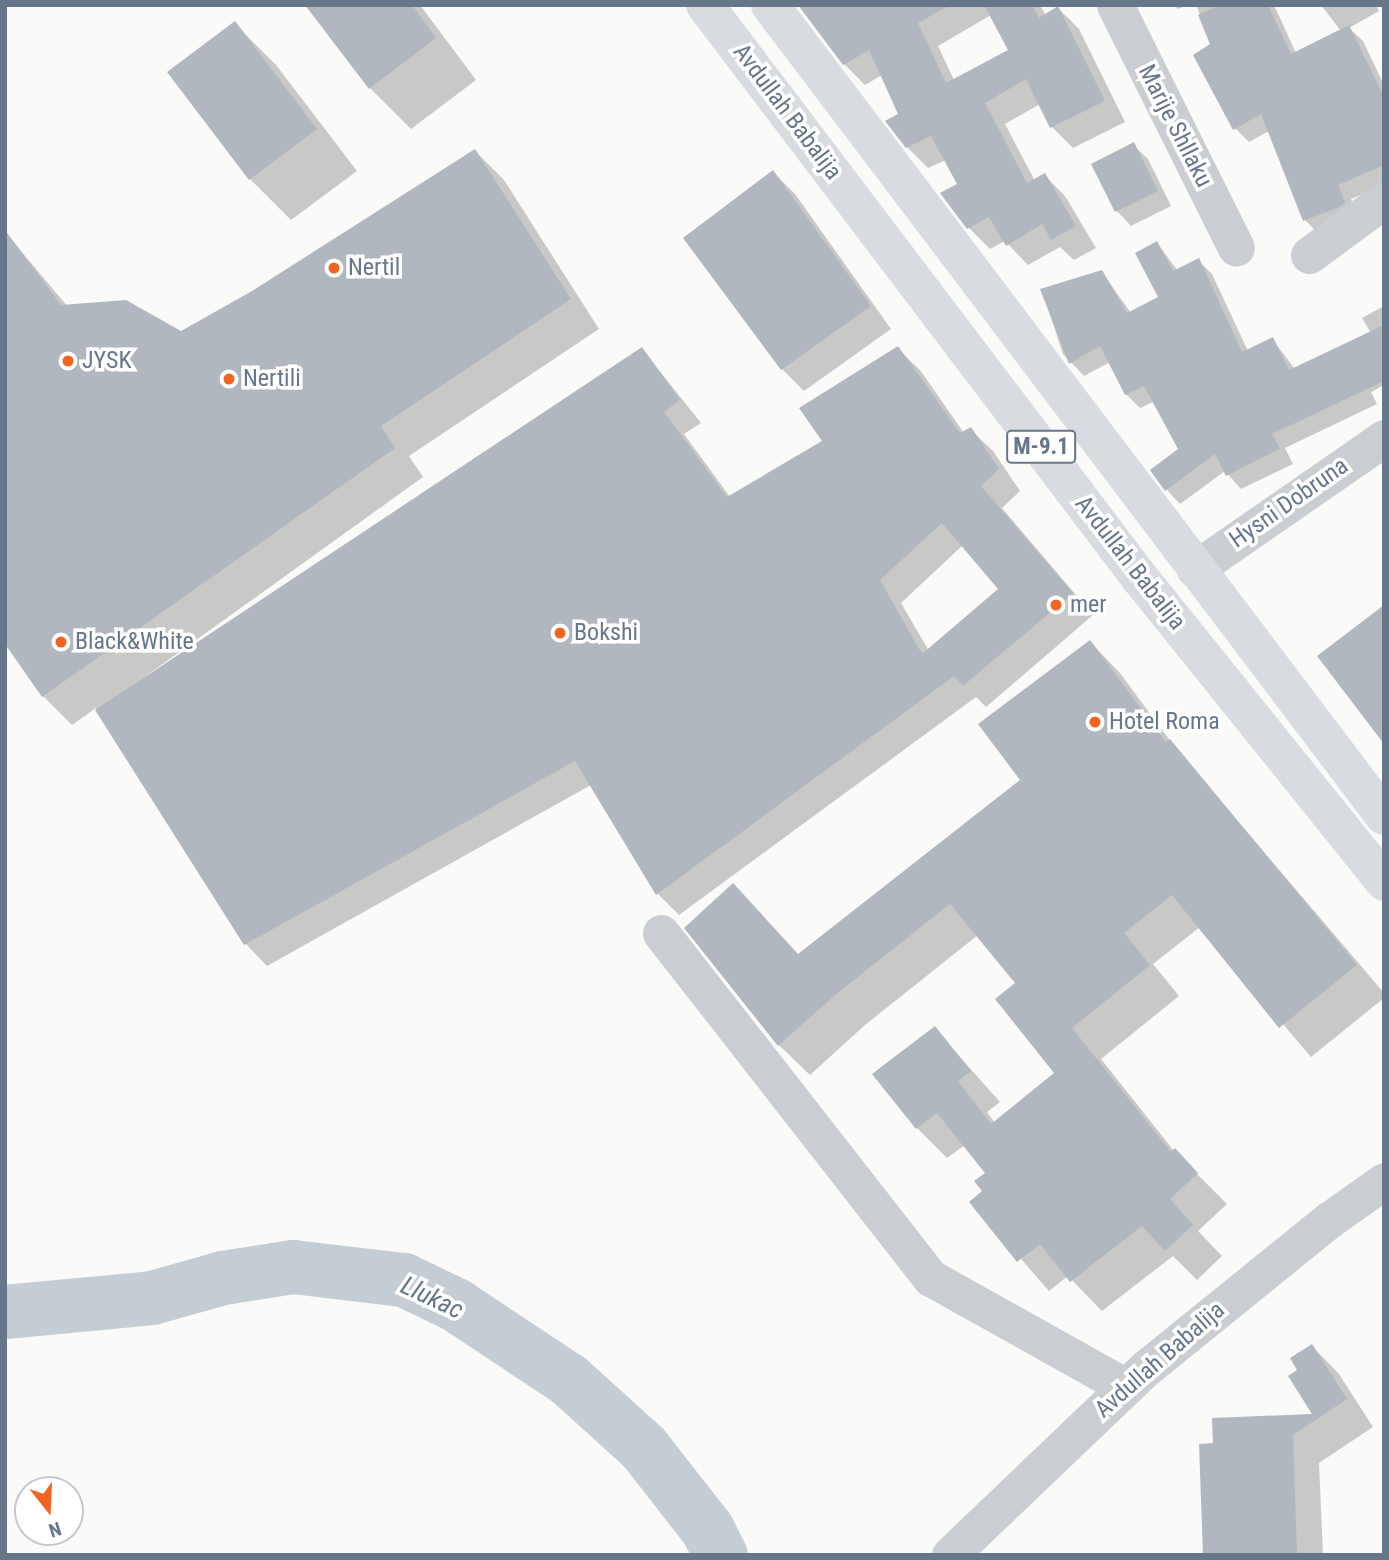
<!DOCTYPE html>
<html>
<head>
<meta charset="utf-8">
<style>
	body { margin:0 }
	#map { position:relative; width:1389px; height:1560px; overflow:hidden; background:#fafaf8; font-family:"Roboto Condensed",sans-serif }
	div>[style] { position:absolute }
	[style*='--x'] { left:calc(var(--x)*1px); top:calc(var(--y)*1px); width:calc(var(--w)*1px); rotate:calc(var(--a)*1deg) }
	.shadow>* { inset:0; background:#0003 }
	.river>* { height:54px; margin:-27px; padding:0 27px; transform-origin:27px; border-radius:27px; background:#c3cdd3 }
	.building>* { inset:0; background:#b0b7bf }
	.minor>* { height:37px; margin:-18.5px; padding:0 18.5px; transform-origin:18.5px; border-radius:18.5px; background:#cacdd1 }
	.primary>* { height:38px; margin:-19px; padding:0 19px; transform-origin:19px; border-radius:19px; background:#d8dce0 }
	.dots>* { width:19px; height:19px; translate:-50% -50%; box-sizing:border-box; border:4px solid #fff; border-radius:50% }
	span { translate:-50% -50%; white-space:nowrap; text-align:center; line-height:1.15; -webkit-text-stroke:7px #fff; paint-order:stroke }
	.shield-label span { padding:2px 5px; background:#fff; border:2px solid; border-radius:5px; -webkit-text-stroke-width:0 }
	.shield-label { font-size:23px; color:#67778b; font-weight:700 }
	.street-label { font-size:24px; color:#67778b }
	.poi-label { font-size:24px; color:#67778b }
	.left { translate:0 -50%; text-align:left }
	.water-label { font-size:26px; color:#637886; font-style:italic }
	.frame { position:absolute; inset:0; border:7px solid #67778b; pointer-events:none }
	.north { position:absolute; left:14px; top:1476px; width:70px; height:70px; box-sizing:border-box; background:#fff; border:2px solid #c2c9d1; border-radius:50%; rotate:162deg; font-size:19px; font-weight:700; line-height:28px; text-align:center; color:#67778b }
	.north::after { content:''; display:block; margin:auto; width:24px; height:32px; background:#f16521; clip-path:polygon(50% 0,100% 100%,50% 72%,0 100%) }
</style>
</head>
<body>
<div id="map">
	<div class="shadow">
		<div style="clip-path:polygon(308px 5px,420px 5px,476px 80px,411px 129px,370px 88px)"></div>
		<div style="clip-path:polygon(evenodd,810px 5px,1040px 5px,1046px 16px,1058px 8px,1079px 29px,1125px 122px,1073px 148px,1052px 127px,1040px 104px,1005px 124px,1035px 181px,1044px 175px,1065px 196px,1096px 248px,1074px 260px,1060px 247px,1028px 265px,1005px 241px,990px 249px,969px 228px,959px 185px,946px 160px,928px 168px,907px 147px,900px 115px,882px 75px,865px 85px,844px 64px,810px 5px,991px 15px,1010px 51px,954px 80px,938px 46px,991px 15px)"></div>
		<div style="clip-path:polygon(1174px 5px,1187px 5px,1178px 9px)"></div>
		<div style="clip-path:polygon(1196px 5px,1274px 5px,1296px 53px,1341px 31px,1321px 5px,1376px 5px,1379px 11px,1349px 28px,1363px 41px,1384px 85px,1384px 185px,1351px 199px,1358px 217px,1319px 234px,1305px 220px,1269px 131px,1249px 142px,1235px 128px,1212px 44px)"></div>
		<div style="clip-path:polygon(234px 23px,276px 65px,357px 171px,291px 220px,250px 179px,169px 72px)"></div>
		<div style="clip-path:polygon(1133px 145px,1148px 159px,1171px 206px,1131px 226px,1117px 211px)"></div>
		<div style="clip-path:polygon(evenodd,475px 151px,504px 180px,599px 329px,409px 456px,423px 477px,107px 704px,642px 349px,701px 423px,684px 434px,730px 497px,825px 442px,898px 349px,920px 370px,964px 433px,971px 430px,993px 451px,1020px 491px,1002px 508px,1093px 615px,986px 707px,976px 697px,679px 915px,658px 894px,591px 785px,267px 966px,246px 944px,96px 708px,72px 725px,43px 696px,5px 232px,68px 307px,181px 333px,253px 293px,475px 151px,963px 545px,1001px 589px,929px 651px,901px 603px,963px 545px)"></div>
		<div style="clip-path:polygon(773px 172px,795px 194px,891px 329px,804px 391px,782px 369px)"></div>
		<div style="clip-path:polygon(1157px 243px,1178px 271px,1198px 260px,1212px 274px,1248px 351px,1272px 339px,1295px 369px,1371px 333px,1362px 318px,1384px 306px,1384px 385px,1371px 392px,1377px 404px,1285px 448px,1293px 464px,1241px 489px,1225px 471px,1180px 504px,1167px 490px,1181px 449px,1155px 401px,1140px 408px,1126px 394px,1110px 362px,1084px 376px,1063px 354px,1042px 290px,1101px 271px,1131px 313px,1160px 297px)"></div>
		<div style="clip-path:polygon(1090px 642px,1120px 673px,1174px 746px,1384px 993px,1384px 998px,1311px 1057px,1200px 927px,1153px 964px,1179px 996px,1101px 1059px,1174px 1151px,1227px 1204px,1198px 1231px,1222px 1256px,1197px 1280px,1173px 1256px,1102px 1311px,1068px 1276px,1049px 1291px,971px 1202px,985px 1192px,987px 1173px,965px 1145px,947px 1158px,917px 1128px,934px 1028px,1000px 1102px,987px 1112px,995px 1123px,1057px 1073px,1017px 984px,978px 935px,865px 1025px,810px 1075px,779px 1045px,686px 928px,799px 955px,1022px 780px)"></div>
		<div style="clip-path:polygon(1312px 1346px,1339px 1374px,1373px 1427px,1319px 1463px,1323px 1555px,1205px 1555px,1215px 1445px,1315px 1416px,1300px 1371px)"></div>
	</div>
	<div class="river">
		<div style="--x:5;--y:1312;--w:148;--a:-5.4"></div>
		<div style="--x:152;--y:1298;--w:74;--a:-15.7"></div>
		<div style="--x:223;--y:1278;--w:71;--a:-8.9"></div>
		<div style="--x:293;--y:1267;--w:112;--a:6.7"></div>
		<div style="--x:404;--y:1280;--w:58;--a:25.7"></div>
		<div style="--x:456;--y:1305;--w:136;--a:33.6"></div>
		<div style="--x:569;--y:1380;--w:101;--a:42.2"></div>
		<div style="--x:644;--y:1448;--w:104;--a:52"></div>
		<div style="--x:708;--y:1530;--w:28;--a:63"></div>
	</div>
	<div class="building">
		<div style="clip-path:polygon(305px 5px,412px 5px,436px 38px,369px 89px)"></div>
		<div style="clip-path:polygon(798px 5px,950px 5px,918px 23px,946px 83px,1008px 50px,984px 5px,1032px 5px,1039px 18px,1058px 6px,1105px 101px,1050px 128px,1026px 79px,985px 103px,1027px 183px,1045px 173px,1076px 226px,1051px 240px,1042px 224px,1006px 246px,989px 217px,967px 229px,940px 193px,957px 184px,931px 136px,906px 148px,885px 121px,898px 114px,869px 50px,843px 65px)"></div>
		<div style="clip-path:polygon(1221px 5px,1268px 5px,1291px 54px,1349px 25px,1384px 97px,1384px 165px,1338px 185px,1345px 203px,1339px 207px,1303px 221px,1261px 114px,1233px 130px,1193px 55px,1210px 44px,1198px 15px)"></div>
		<div style="clip-path:polygon(235px 21px,317px 129px,249px 180px,167px 72px)"></div>
		<div style="clip-path:polygon(1134px 142px,1158px 191px,1115px 212px,1091px 164px)"></div>
		<div style="clip-path:polygon(475px 149px,571px 299px,381px 426px,395px 448px,42px 697px,5px 644px,5px 230px,61px 305px,126px 300px,181px 331px,252px 291px)"></div>
		<div style="clip-path:polygon(773px 170px,871px 306px,781px 370px,683px 238px)"></div>
		<div style="clip-path:polygon(1157px 241px,1173px 271px,1199px 258px,1242px 352px,1273px 337px,1289px 370px,1384px 325px,1384px 381px,1272px 434px,1280px 449px,1226px 476px,1215px 454px,1165px 491px,1150px 470px,1178px 449px,1144px 386px,1125px 395px,1100px 346px,1069px 364px,1040px 289px,1102px 270px,1127px 313px,1158px 297px,1135px 253px)"></div>
		<div style="clip-path:polygon(evenodd,898px 346px,960px 433px,971px 427px,999px 469px,981px 486px,1073px 593px,963px 686px,954px 676px,656px 895px,575px 761px,244px 945px,95px 710px,642px 347px,680px 400px,664px 412px,727px 497px,822px 441px,799px 408px,898px 346px,942px 523px,998px 589px,922px 654px,880px 580px,942px 523px)"></div>
		<div style="clip-path:polygon(1384px 605px,1384px 744px,1317px 656px)"></div>
		<div style="clip-path:polygon(1090px 640px,1166px 742px,1170px 739px,1357px 965px,1279px 1028px,1172px 895px,1124px 933px,1150px 965px,1072px 1028px,1171px 1152px,1175px 1148px,1198px 1173px,1170px 1199px,1193px 1225px,1165px 1251px,1142px 1226px,1070px 1282px,1040px 1244px,1017px 1262px,969px 1202px,982px 1191px,974px 1181px,985px 1173px,937px 1113px,916px 1129px,872px 1074px,935px 1026px,971px 1071px,958px 1081px,991px 1124px,1054px 1073px,995px 999px,1015px 983px,950px 904px,835px 995px,778px 1046px,684px 928px,733px 883px,798px 954px,1020px 780px,978px 724px)"></div>
		<div style="clip-path:polygon(1312px 1344px,1347px 1399px,1293px 1435px,1297px 1555px,1203px 1555px,1199px 1444px,1213px 1443px,1212px 1418px,1312px 1414px,1288px 1376px,1297px 1370px,1290px 1358px)"></div>
	</div>
	<div class="minor">
		<div style="--x:1115;--y:5;--w:271;--a:63.5"></div>
		<div style="--x:1309;--y:255;--w:93;--a:-36.3"></div>
		<div style="--x:1195;--y:569;--w:230;--a:-34.7"></div>
		<div style="--x:661;--y:933;--w:438;--a:52"></div>
		<div style="--x:931;--y:1278;--w:223;--a:29.2"></div>
		<div style="--x:950;--y:1555;--w:271;--a:-43.7"></div>
		<div style="--x:1146;--y:1368;--w:235;--a:-39"></div>
		<div style="--x:1329;--y:1220;--w:67;--a:-35.3"></div>
	</div>
	<div class="primary">
		<div style="--x:705;--y:5;--w:719;--a:52.8"></div>
		<div style="--x:1140;--y:578;--w:390;--a:51.2"></div>
		<div style="--x:770;--y:5;--w:1017;--a:52.87"></div>
	</div>
	<div class="dots">
		<div style="left:334px;top:268px;background:#f16521"></div>
		<div style="left:68px;top:361px;background:#f16521"></div>
		<div style="left:229px;top:379px;background:#f16521"></div>
		<div style="left:1056px;top:605px;background:#f16521"></div>
		<div style="left:560px;top:633px;background:#f16521"></div>
		<div style="left:61px;top:642px;background:#f16521"></div>
		<div style="left:1095px;top:722px;background:#f16521"></div>
	</div>
	<div class="shield-label">
		<span style="left:1041px;top:447px">M-9.1</span>
	</div>
	<div class="street-label">
		<span style="left:787px;top:112px;rotate:53deg">Avdullah Babalija</span>
		<span style="left:1175px;top:126px;rotate:63deg">Marije Shllaku</span>
		<span style="left:1289px;top:503px;rotate:-35deg">Hysni Dobruna</span>
		<span style="left:1130px;top:563px;rotate:52deg">Avdullah Babalija</span>
		<span style="left:1160px;top:1360px;rotate:-41deg">Avdullah Babalija</span>
	</div>
	<div class="poi-label">
		<span class="left" style="left:348px;top:268px">Nertil</span>
		<span class="left" style="left:82px;top:361px">JYSK</span>
		<span class="left" style="left:243px;top:379px">Nertili</span>
		<span class="left" style="left:1070px;top:605px">mer</span>
		<span class="left" style="left:574px;top:633px">Bokshi</span>
		<span class="left" style="left:75px;top:642px">Black&amp;White</span>
		<span class="left" style="left:1109px;top:722px">Hotel Roma</span>
	</div>
	<div class="water-label">
		<span style="left:432px;top:1298px;rotate:25deg">Llukac</span>
	</div>
	<div class="frame"></div>
	<div class="north">N</div>
</div>
</body>
</html>
